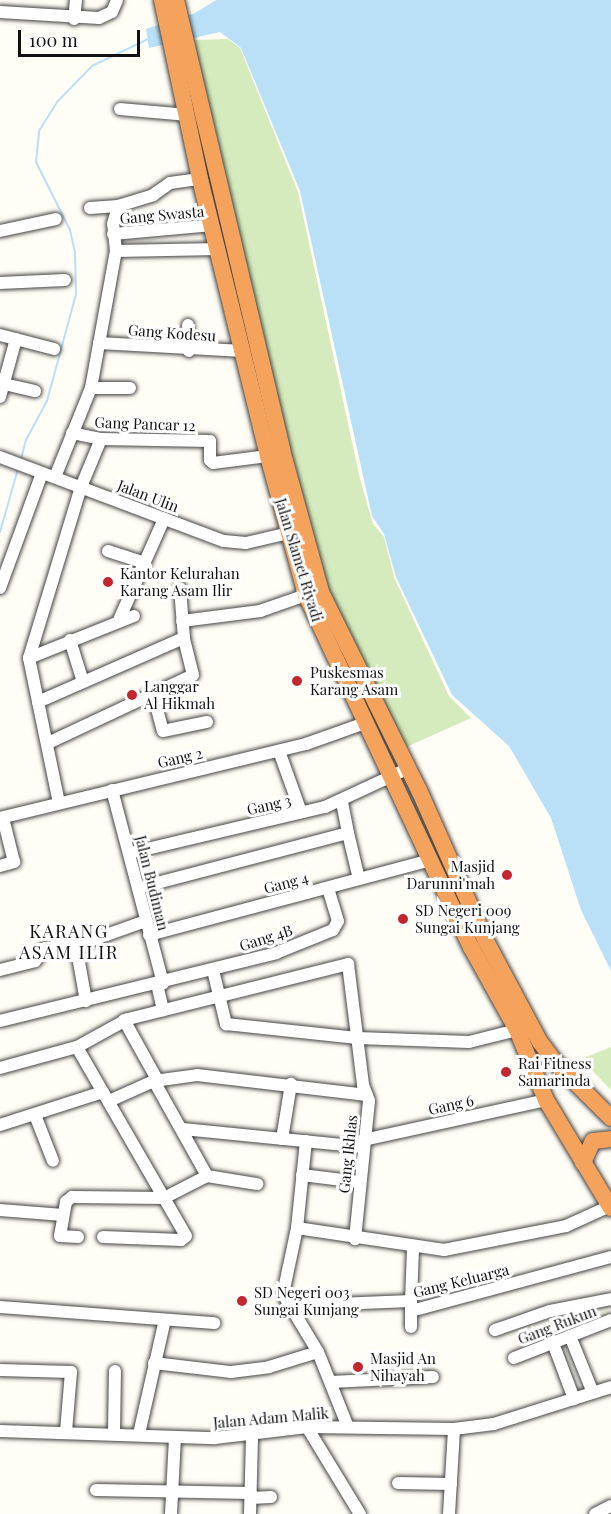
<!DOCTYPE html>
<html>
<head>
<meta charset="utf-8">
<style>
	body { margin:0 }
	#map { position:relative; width:611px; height:1514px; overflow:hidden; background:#fffdf5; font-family:"Playfair Display",serif }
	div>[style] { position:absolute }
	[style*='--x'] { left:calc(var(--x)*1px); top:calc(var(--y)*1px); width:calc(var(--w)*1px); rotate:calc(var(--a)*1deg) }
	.green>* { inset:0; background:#d5ebbd }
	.water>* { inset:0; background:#b9e0f7 }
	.stream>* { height:2px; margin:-1px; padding:0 1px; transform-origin:1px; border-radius:1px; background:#b9e0f7 }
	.roads { filter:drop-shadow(0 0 2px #444) drop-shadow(0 0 2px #444) }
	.minor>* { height:12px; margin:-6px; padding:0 6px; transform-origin:6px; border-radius:6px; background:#fff }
	.highway>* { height:16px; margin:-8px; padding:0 8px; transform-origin:8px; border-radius:8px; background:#f5a25d }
	.dots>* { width:16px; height:16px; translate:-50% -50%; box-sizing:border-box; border:3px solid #fff; border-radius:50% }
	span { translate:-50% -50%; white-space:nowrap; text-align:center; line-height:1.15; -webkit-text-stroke:6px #fff; paint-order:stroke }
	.street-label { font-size:15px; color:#111 }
	.poi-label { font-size:15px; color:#111 }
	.left { translate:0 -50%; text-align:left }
	.right { translate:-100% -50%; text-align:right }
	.quarter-label { font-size:18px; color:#111; letter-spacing:1.5px }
	.scale { position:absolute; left:18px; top:30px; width:122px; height:27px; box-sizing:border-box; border:3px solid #111; border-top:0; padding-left:8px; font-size:18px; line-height:21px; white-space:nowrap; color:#111; -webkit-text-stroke:4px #fff; paint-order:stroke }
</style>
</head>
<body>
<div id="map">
	<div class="green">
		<div style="clip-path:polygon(228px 39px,240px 48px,298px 192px,360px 479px,373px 524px,384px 537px,394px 577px,449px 696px,471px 718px,404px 748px,334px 609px,302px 501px,192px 40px)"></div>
		<div style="clip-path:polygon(611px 1047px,611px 1090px,581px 1059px)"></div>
	</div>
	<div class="water">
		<div style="clip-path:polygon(216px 0,611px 0,611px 971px,581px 910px,551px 818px,509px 746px,452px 695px,396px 577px,384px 534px,372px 516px,300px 191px,241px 48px,220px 32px,149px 48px,146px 29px,195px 13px)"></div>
	</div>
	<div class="stream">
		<div style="--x:21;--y:460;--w:18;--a:-77"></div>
		<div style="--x:25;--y:442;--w:47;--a:-61.8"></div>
		<div style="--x:47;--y:401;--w:111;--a:-74.8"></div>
		<div style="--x:76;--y:294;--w:42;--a:-91.4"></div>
		<div style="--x:75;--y:252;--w:23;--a:-103"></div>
		<div style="--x:70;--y:230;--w:76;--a:-116.6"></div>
		<div style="--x:36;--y:162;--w:31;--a:-84"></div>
		<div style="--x:39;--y:131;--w:34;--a:-58"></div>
		<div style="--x:57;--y:102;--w:50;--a:-45.8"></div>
		<div style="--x:92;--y:66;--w:62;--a:-25.7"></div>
		<div style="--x:0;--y:532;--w:66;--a:-74.1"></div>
	</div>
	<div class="roads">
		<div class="minor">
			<div style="--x:0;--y:12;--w:99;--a:3.5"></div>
			<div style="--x:99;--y:18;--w:14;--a:-25"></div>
			<div style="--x:112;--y:12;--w:13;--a:-67"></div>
			<div style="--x:74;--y:19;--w:19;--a:-84"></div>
			<div style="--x:120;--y:109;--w:68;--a:5"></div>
			<div style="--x:90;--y:208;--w:28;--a:-4"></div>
			<div style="--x:118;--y:206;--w:37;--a:-17"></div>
			<div style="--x:153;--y:195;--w:21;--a:-35"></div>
			<div style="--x:170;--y:183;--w:30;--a:-8"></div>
			<div style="--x:0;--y:231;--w:57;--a:-12.1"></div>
			<div style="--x:113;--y:234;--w:100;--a:-5.1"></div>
			<div style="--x:116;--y:251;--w:103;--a:-1.1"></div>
			<div style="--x:0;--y:283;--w:65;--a:-2.6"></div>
			<div style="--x:188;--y:325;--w:26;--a:88"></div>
			<div style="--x:0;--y:335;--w:56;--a:14.5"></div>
			<div style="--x:99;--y:343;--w:144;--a:3.2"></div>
			<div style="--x:0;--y:383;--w:36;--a:13"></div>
			<div style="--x:91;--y:388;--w:39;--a:0"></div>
			<div style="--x:0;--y:397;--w:60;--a:-74.6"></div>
			<div style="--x:72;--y:433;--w:30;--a:12"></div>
			<div style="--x:101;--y:439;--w:109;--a:1.1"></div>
			<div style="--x:210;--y:441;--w:19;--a:90"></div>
			<div style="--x:210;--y:460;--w:4;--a:45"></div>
			<div style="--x:213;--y:463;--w:55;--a:-7.3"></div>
			<div style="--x:0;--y:457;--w:239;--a:20.6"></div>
			<div style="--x:224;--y:541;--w:22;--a:5"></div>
			<div style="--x:246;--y:543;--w:44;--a:-13.1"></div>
			<div style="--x:55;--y:477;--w:96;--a:-68"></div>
			<div style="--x:91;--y:388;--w:139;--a:-79.7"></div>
			<div style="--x:116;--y:251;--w:27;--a:-96"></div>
			<div style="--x:113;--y:224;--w:19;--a:-74"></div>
			<div style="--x:108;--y:551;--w:39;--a:18"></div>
			<div style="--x:0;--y:588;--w:122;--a:-69.9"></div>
			<div style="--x:119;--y:620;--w:111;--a:-66"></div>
			<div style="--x:182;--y:621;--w:79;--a:-7.3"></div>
			<div style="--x:260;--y:611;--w:49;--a:-19.2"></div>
			<div style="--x:70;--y:640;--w:44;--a:72.8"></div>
			<div style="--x:29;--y:658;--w:113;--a:-21.8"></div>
			<div style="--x:153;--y:694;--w:38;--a:75"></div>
			<div style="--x:163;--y:731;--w:45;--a:-11.6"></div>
			<div style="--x:38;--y:702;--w:159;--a:-23.7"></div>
			<div style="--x:48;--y:743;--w:160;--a:-25.1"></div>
			<div style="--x:193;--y:675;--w:38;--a:-104"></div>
			<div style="--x:184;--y:638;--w:50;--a:-94.6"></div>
			<div style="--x:279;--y:751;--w:65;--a:70.2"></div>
			<div style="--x:112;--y:790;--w:200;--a:75.2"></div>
			<div style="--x:59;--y:803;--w:148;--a:-101.7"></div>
			<div style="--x:29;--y:658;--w:179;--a:-73.1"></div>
			<div style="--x:81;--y:487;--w:52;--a:-67.4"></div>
			<div style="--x:0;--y:818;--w:315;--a:-13.6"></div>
			<div style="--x:306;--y:744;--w:63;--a:-19.6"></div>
			<div style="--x:348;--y:833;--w:47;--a:76.6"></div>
			<div style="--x:130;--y:853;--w:200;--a:-13.3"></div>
			<div style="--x:325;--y:807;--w:93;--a:-24.9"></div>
			<div style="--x:0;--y:866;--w:15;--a:-16"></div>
			<div style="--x:14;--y:862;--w:45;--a:-104"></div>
			<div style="--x:138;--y:888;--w:217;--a:-14.7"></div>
			<div style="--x:348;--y:833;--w:33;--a:-101"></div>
			<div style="--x:149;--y:935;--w:292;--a:-14.9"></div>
			<div style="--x:76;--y:945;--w:57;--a:79.9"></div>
			<div style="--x:0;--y:970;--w:36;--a:-14"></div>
			<div style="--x:35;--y:961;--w:16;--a:-52"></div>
			<div style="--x:45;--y:948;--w:36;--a:-6"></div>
			<div style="--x:81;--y:944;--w:69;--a:-19.5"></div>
			<div style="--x:213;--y:970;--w:56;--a:76.5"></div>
			<div style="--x:226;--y:1024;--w:132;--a:6.1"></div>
			<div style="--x:357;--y:1038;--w:112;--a:2"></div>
			<div style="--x:469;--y:1042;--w:49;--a:-14"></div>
			<div style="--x:157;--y:984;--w:27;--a:77"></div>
			<div style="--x:124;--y:1020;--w:70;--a:60.9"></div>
			<div style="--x:0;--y:1021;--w:284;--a:-13.8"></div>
			<div style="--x:276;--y:953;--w:61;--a:-22"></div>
			<div style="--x:333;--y:930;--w:10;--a:-61"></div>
			<div style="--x:338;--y:921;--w:34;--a:-107"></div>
			<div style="--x:0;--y:1068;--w:80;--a:-15.3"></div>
			<div style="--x:154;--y:1081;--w:109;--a:60.8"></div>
			<div style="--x:207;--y:1176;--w:51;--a:9.1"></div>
			<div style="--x:109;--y:1101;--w:49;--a:-24"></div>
			<div style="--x:154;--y:1081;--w:43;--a:-7.9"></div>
			<div style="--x:197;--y:1075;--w:171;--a:6.7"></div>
			<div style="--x:35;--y:1115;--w:49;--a:68.6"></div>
			<div style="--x:0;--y:1125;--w:108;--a:-17.8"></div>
			<div style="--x:183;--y:1129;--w:180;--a:5.7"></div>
			<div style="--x:282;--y:1139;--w:56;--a:-80.7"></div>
			<div style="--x:363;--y:1140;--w:187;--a:-12.3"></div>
			<div style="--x:306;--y:1141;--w:87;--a:95.9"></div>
			<div style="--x:297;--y:1228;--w:67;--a:102"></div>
			<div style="--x:283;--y:1294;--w:68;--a:58.9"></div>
			<div style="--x:318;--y:1352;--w:81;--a:68.2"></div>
			<div style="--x:302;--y:1175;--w:57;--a:7"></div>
			<div style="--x:0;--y:1210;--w:63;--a:4.5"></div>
			<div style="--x:297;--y:1228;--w:149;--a:8.5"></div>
			<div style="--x:444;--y:1250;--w:124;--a:-11.1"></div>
			<div style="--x:566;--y:1226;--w:48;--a:-24.4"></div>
			<div style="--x:78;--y:1237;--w:18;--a:-177"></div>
			<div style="--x:60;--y:1236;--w:35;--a:-80"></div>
			<div style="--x:66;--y:1202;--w:8;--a:-40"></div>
			<div style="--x:72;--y:1197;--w:92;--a:0.6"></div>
			<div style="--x:164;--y:1198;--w:48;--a:-27.1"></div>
			<div style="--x:103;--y:1237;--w:78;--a:2.2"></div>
			<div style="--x:181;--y:1240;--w:6;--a:-39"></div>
			<div style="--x:186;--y:1236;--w:218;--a:-120"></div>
			<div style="--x:77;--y:1047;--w:58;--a:-28.8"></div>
			<div style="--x:128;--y:1019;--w:227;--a:-14"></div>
			<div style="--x:348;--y:964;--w:122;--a:82.9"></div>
			<div style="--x:363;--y:1085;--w:17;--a:69"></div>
			<div style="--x:369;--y:1101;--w:139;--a:95.8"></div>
			<div style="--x:411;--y:1301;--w:53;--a:-87.8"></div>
			<div style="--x:287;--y:1306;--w:124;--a:-2.3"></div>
			<div style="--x:411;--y:1301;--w:10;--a:90"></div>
			<div style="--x:411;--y:1311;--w:207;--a:-15.1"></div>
			<div style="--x:0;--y:1307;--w:215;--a:4.3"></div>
			<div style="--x:411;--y:1311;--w:16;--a:90"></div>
			<div style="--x:495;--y:1330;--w:58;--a:-19.1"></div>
			<div style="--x:550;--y:1311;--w:62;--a:-11.1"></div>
			<div style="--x:570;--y:1336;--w:61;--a:68"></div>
			<div style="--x:553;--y:1343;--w:60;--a:69.4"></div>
			<div style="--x:514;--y:1358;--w:104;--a:-21.4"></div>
			<div style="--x:154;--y:1363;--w:78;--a:6.7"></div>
			<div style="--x:231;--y:1372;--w:38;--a:-7"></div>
			<div style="--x:269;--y:1367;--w:51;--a:-17"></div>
			<div style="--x:0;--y:1370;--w:71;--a:1.6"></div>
			<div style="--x:71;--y:1372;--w:60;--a:94.8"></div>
			<div style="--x:331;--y:1382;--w:102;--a:-2.8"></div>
			<div style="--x:307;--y:1427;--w:102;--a:58.7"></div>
			<div style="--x:0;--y:1431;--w:215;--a:1.9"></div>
			<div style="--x:215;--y:1438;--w:93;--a:-6.8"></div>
			<div style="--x:307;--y:1427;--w:147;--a:0.8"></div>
			<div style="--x:454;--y:1429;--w:40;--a:-7.1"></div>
			<div style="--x:494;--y:1424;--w:123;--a:-17.5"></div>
			<div style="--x:114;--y:1432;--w:61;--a:-89.1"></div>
			<div style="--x:139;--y:1434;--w:117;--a:-77.2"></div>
			<div style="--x:398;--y:1483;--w:53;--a:1.1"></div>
			<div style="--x:96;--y:1490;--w:155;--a:1.1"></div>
			<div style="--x:251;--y:1498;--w:20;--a:-3"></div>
			<div style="--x:171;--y:1514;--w:77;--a:-87"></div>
			<div style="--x:250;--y:1514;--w:77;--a:-88.5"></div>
			<div style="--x:449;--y:1514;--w:85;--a:-86.6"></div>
			<div style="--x:595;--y:1514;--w:18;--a:-27"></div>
		</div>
		<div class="highway">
			<div style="--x:162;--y:0;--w:183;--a:78"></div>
			<div style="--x:200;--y:179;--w:285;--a:76.2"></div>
			<div style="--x:268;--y:456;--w:144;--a:74.7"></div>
			<div style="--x:306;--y:595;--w:389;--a:64.9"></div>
			<div style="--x:471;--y:947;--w:95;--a:61"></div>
			<div style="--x:517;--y:1030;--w:76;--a:67.5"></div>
			<div style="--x:546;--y:1100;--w:126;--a:59"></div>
			<div style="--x:176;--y:0;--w:462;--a:76.7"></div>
			<div style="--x:282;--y:450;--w:147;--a:74.6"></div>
			<div style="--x:321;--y:592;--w:221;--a:63.7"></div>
			<div style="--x:419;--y:790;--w:165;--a:66.1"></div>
			<div style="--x:486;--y:941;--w:115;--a:61.9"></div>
			<div style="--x:540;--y:1042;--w:25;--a:53"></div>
			<div style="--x:555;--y:1062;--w:79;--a:45"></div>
			<div style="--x:583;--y:1163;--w:24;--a:-66"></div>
			<div style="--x:593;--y:1141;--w:18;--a:-6"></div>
		</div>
	</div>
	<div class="dots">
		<div style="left:108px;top:582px;background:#c4262e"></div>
		<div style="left:297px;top:681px;background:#c4262e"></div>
		<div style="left:132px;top:695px;background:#c4262e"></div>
		<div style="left:507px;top:875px;background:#c4262e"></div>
		<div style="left:403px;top:919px;background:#c4262e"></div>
		<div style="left:506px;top:1072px;background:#c4262e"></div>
		<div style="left:242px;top:1301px;background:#c4262e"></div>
		<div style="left:358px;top:1367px;background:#c4262e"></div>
	</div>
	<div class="street-label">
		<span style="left:162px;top:215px;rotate:-5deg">Gang Swasta</span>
		<span style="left:172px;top:333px;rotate:4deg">Gang Kodesu</span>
		<span style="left:145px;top:424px;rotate:2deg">Gang Pancar 12</span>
		<span style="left:148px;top:496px;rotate:21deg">Jalan Ulin</span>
		<span style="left:299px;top:560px;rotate:73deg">Jalan Slamet Riyadi</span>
		<span style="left:180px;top:758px;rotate:-13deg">Gang 2</span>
		<span style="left:269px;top:805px;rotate:-13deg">Gang 3</span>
		<span style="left:152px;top:883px;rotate:76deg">Jalan Budiman</span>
		<span style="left:286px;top:883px;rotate:-15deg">Gang 4</span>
		<span style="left:266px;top:938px;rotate:-18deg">Gang 4B</span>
		<span style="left:451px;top:1105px;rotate:-12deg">Gang 6</span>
		<span style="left:348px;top:1154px;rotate:-84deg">Gang Ikhlas</span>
		<span style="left:461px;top:1281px;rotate:-14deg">Gang Keluarga</span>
		<span style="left:557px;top:1325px;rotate:-21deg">Gang Rukun</span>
		<span style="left:271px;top:1418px;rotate:-5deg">Jalan Adam Malik</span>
	</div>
	<div class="poi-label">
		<span class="left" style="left:120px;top:582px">Kantor Kelurahan<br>Karang Asam Ilir</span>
		<span class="left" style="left:310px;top:681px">Puskesmas<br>Karang Asam</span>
		<span class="left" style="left:144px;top:695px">Langgar<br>Al Hikmah</span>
		<span class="right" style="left:495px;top:875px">Masjid<br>Darunni'mah</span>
		<span class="left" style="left:415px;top:919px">SD Negeri 009<br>Sungai Kunjang</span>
		<span class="left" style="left:518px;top:1072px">Rai Fitness<br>Samarinda</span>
		<span class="left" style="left:254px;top:1301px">SD Negeri 003<br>Sungai Kunjang</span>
		<span class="left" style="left:370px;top:1367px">Masjid An<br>Nihayah</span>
	</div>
	<div class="quarter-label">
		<span style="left:69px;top:942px">KARANG<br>ASAM ILIR</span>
	</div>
	<div class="scale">100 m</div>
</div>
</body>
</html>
